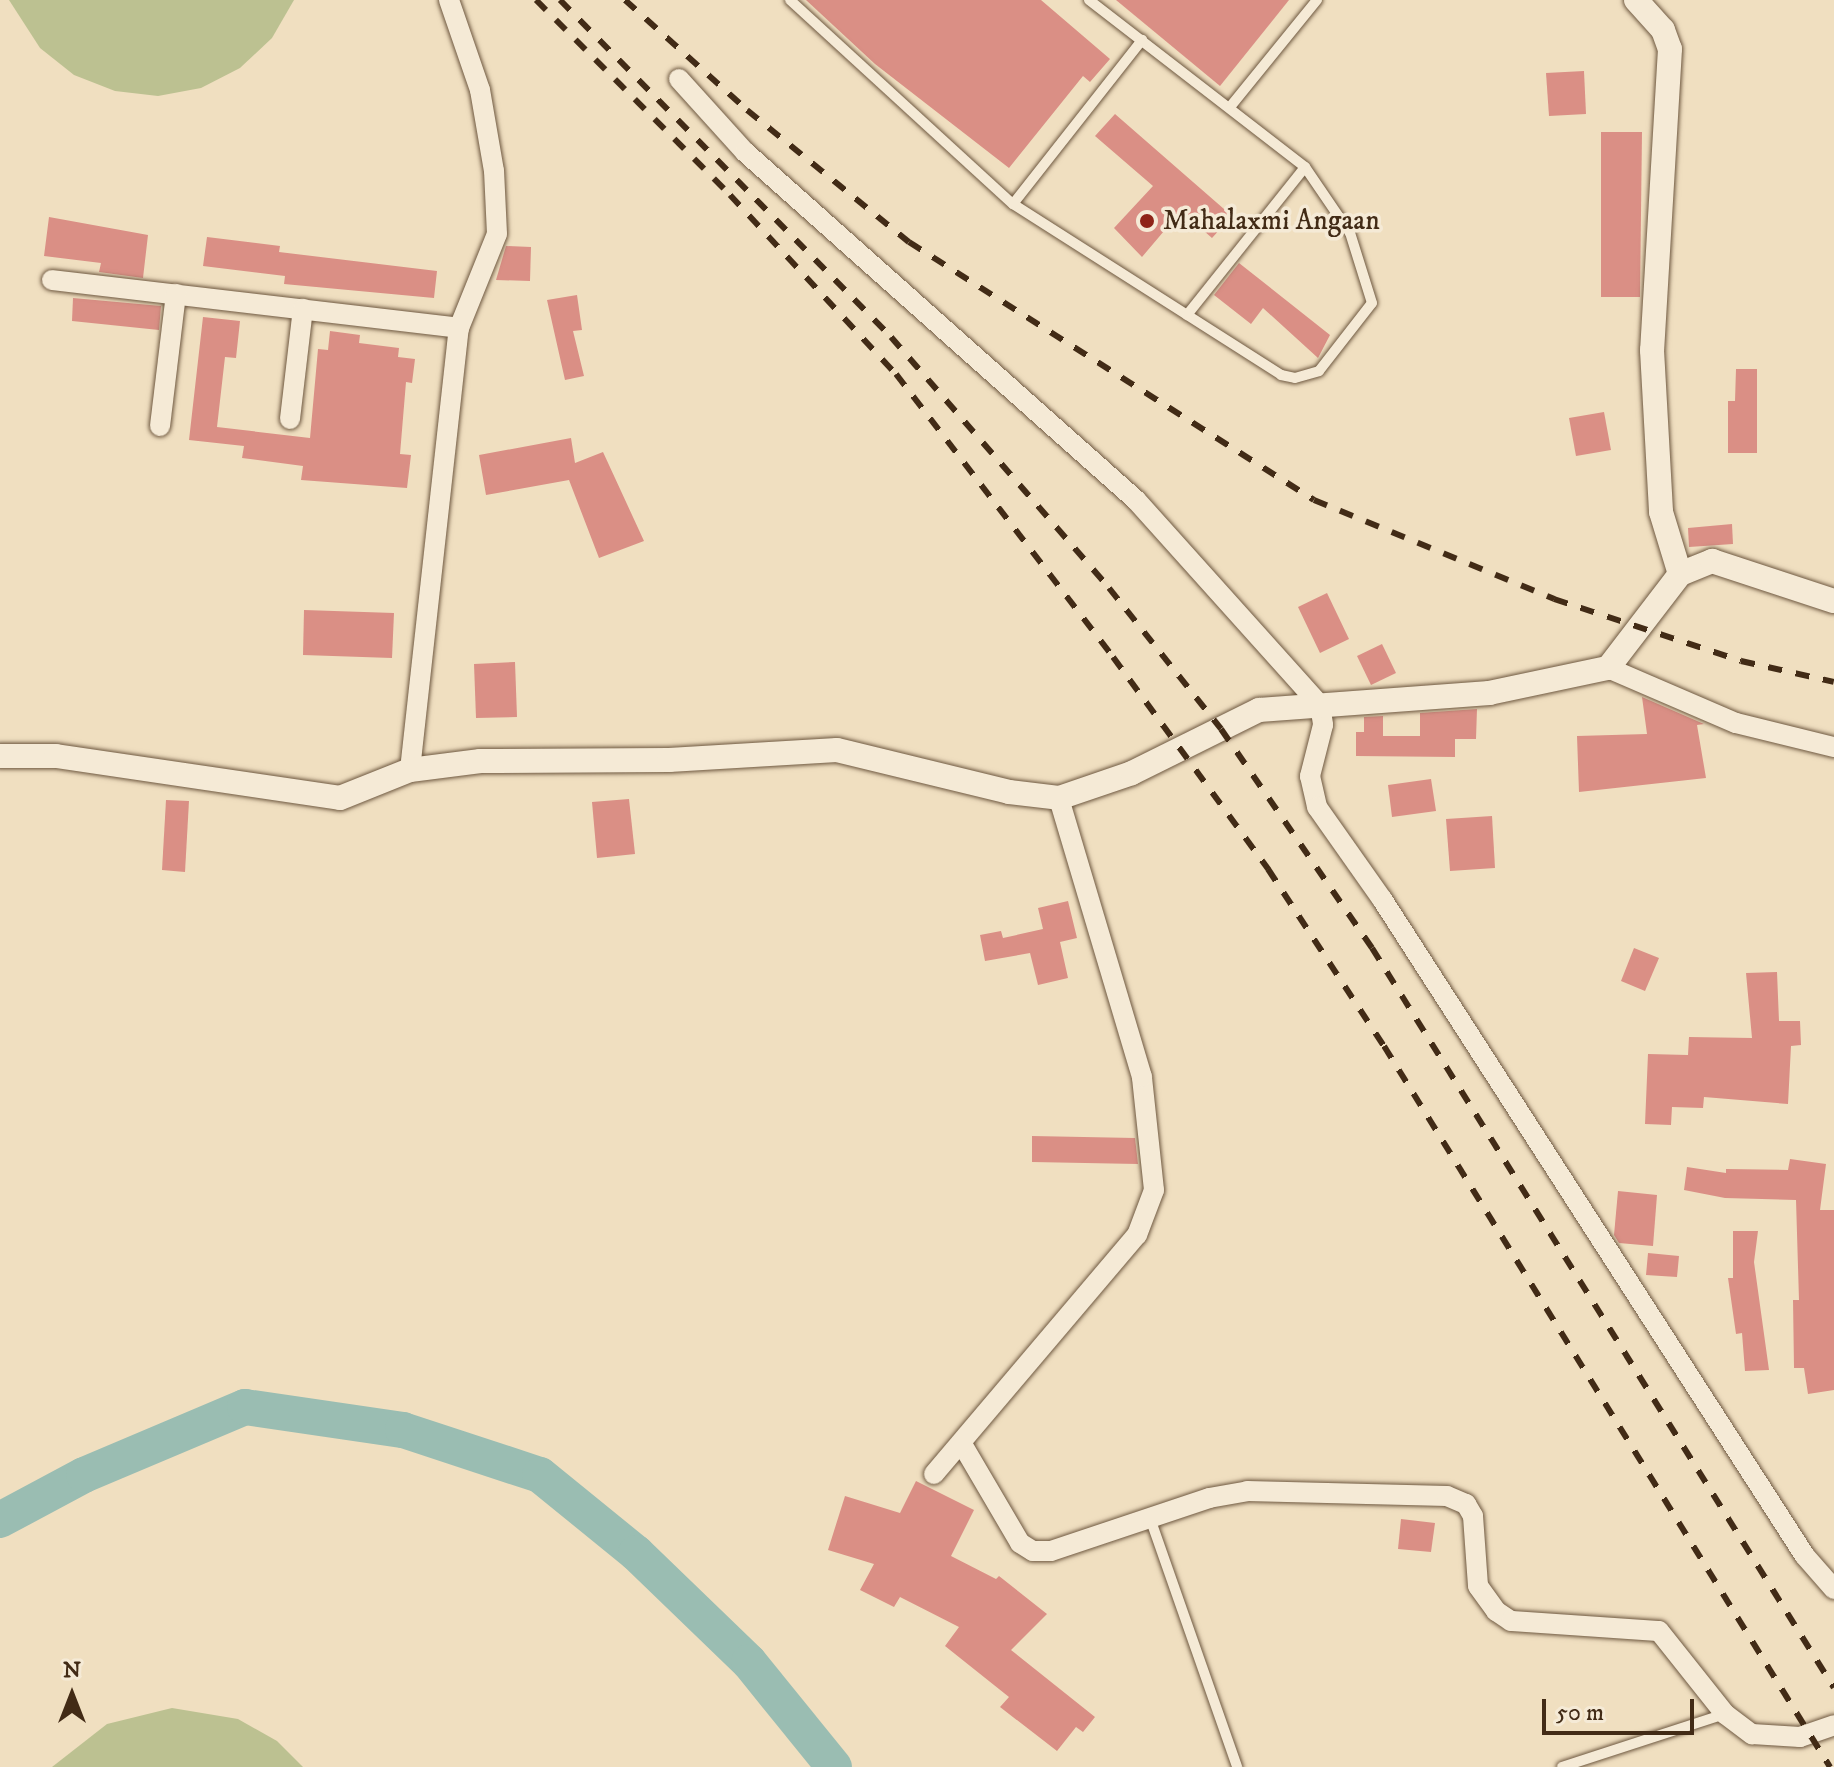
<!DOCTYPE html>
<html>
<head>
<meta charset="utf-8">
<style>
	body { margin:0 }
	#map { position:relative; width:1834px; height:1767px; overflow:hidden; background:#f0dfc0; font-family:"IM FELL DW Pica",serif }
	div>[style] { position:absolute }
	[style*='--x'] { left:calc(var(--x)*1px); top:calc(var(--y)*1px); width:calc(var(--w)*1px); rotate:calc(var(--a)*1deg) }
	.green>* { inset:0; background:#bcc191 }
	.river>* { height:36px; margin:-18px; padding:0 18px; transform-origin:18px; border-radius:18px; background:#9abdb2 }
	.building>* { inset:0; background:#da8f85 }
	.roads { filter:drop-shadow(0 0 2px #6e5840) drop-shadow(0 0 2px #6e5840) }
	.service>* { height:10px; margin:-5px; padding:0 5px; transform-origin:5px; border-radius:5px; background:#f5ead6 }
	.minor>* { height:20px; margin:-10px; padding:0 10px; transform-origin:10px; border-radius:10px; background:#f5ead6 }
	.tertiary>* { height:24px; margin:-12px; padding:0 12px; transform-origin:12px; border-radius:12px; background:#f5ead6 }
	.rail>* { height:6px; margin-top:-3px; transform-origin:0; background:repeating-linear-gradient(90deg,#422b16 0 14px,transparent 0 28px) }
	.dots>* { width:22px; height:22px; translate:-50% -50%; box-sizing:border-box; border:4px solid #f5ead6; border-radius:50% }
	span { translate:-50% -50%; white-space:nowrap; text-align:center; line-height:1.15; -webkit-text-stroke:7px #f5ead6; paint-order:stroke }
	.poi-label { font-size:28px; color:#422b16 }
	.left { translate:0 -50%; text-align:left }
	.north { position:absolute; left:32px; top:1655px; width:80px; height:80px; -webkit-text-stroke:6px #f5ead6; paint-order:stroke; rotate:0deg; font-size:22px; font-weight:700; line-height:32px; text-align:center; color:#422b16 }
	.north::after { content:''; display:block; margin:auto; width:28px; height:36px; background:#422b16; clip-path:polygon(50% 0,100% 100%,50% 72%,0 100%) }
	.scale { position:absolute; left:1542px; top:1699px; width:152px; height:36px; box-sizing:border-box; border:4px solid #422b16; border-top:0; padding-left:10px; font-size:24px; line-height:28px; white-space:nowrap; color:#422b16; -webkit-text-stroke:6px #f5ead6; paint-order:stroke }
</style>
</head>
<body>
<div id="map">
	<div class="green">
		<div style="clip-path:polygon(9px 0,294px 0,272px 38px,240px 68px,201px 88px,158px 96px,115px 91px,74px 75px,40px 48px)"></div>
		<div style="clip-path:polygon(172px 1708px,238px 1719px,277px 1741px,303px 1767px,52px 1767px,107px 1724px)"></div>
	</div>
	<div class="river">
		<div style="--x:0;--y:1520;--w:95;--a:-28.2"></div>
		<div style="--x:84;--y:1475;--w:175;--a:-22.9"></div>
		<div style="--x:245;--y:1407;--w:160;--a:8.3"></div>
		<div style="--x:403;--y:1430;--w:144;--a:18.2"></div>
		<div style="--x:540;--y:1475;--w:124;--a:39.1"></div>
		<div style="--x:636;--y:1553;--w:157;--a:44"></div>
		<div style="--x:749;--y:1662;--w:135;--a:51"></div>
	</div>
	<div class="building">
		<div style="clip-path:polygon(806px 0,1041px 0,1110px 59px,1090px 82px,1083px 76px,1009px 168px,875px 64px)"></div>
		<div style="clip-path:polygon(1116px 0,1289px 0,1220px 86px)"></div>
		<div style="clip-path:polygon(1584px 71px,1586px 114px,1549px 116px,1546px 73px)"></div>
		<div style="clip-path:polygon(1115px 114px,1232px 216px,1212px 238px,1181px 211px,1142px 257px,1114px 228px,1153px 186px,1095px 136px)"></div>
		<div style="clip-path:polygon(1601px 132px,1642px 132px,1640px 297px,1601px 297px)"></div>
		<div style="clip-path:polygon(49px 217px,148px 235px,143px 278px,99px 272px,101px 263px,44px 256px)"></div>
		<div style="clip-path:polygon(207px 237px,280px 246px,279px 252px,437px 271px,434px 298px,284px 284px,285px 276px,203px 266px)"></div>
		<div style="clip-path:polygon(506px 246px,531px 247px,530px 281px,496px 280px)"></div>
		<div style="clip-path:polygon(1239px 263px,1330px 335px,1318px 358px,1263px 308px,1251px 324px,1214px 295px)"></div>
		<div style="clip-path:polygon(577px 295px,582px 330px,573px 331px,584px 376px,565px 380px,547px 300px)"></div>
		<div style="clip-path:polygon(73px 298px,161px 306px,159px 330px,72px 321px)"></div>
		<div style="clip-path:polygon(203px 317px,240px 321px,236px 358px,225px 357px,217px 427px,310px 438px,318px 349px,328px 350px,330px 331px,360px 335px,359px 343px,399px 348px,398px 357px,415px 359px,412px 383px,406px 382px,400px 454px,411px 455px,407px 488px,301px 480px,303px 466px,242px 458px,244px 446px,189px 440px)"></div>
		<div style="clip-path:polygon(1736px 369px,1757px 369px,1757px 453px,1728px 453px,1728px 401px,1735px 401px)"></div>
		<div style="clip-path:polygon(1604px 412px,1611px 450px,1576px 456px,1569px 418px)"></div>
		<div style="clip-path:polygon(571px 438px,575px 463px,603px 452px,644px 541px,599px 558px,569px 480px,486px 495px,479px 455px)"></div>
		<div style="clip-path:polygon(1732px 524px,1733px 544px,1689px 547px,1688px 528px)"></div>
		<div style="clip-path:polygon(1327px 593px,1349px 639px,1320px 653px,1298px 607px)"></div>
		<div style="clip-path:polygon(304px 610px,394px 613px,392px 658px,303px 655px)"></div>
		<div style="clip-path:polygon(1382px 644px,1396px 673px,1371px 685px,1357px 656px)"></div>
		<div style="clip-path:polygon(515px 662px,517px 717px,476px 718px,474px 664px)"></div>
		<div style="clip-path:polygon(1642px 697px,1704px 724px,1697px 725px,1706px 778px,1579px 792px,1577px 736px,1647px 734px)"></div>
		<div style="clip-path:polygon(1477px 709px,1476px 739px,1455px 739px,1455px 757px,1356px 756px,1356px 732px,1364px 732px,1364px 717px,1383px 716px,1383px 736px,1420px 736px,1420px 713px)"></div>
		<div style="clip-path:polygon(1431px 779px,1436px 811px,1392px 817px,1388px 785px)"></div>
		<div style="clip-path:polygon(629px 799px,635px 854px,597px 858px,592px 802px)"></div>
		<div style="clip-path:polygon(166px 800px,189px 801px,185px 872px,162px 870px)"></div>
		<div style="clip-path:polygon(1492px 816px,1495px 868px,1450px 871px,1446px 819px)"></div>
		<div style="clip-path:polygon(1068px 901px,1077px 938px,1060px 942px,1068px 978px,1038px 985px,1030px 953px,985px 961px,980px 935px,1001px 931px,1003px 938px,1043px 929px,1038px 908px)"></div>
		<div style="clip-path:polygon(1634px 948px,1659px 958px,1645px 991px,1621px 981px)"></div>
		<div style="clip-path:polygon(1777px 972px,1779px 1021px,1800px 1021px,1801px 1045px,1791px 1046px,1788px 1104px,1704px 1097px,1703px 1108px,1672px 1107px,1671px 1125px,1645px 1124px,1648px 1054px,1688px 1055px,1689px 1037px,1752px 1038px,1746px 973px)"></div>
		<div style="clip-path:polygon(1032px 1136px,1135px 1138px,1138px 1164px,1032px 1162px)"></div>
		<div style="clip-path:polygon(1790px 1159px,1826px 1164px,1820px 1210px,1834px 1210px,1834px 1390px,1808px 1394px,1804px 1368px,1794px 1368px,1793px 1300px,1799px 1300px,1796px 1200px,1725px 1198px,1684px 1190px,1687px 1167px,1726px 1173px,1726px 1169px,1788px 1170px)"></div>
		<div style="clip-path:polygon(1618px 1191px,1657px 1195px,1653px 1246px,1619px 1243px,1614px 1235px)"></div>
		<div style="clip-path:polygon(1733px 1231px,1758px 1231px,1754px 1262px,1769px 1370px,1745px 1371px,1742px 1333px,1736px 1334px,1728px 1278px,1733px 1278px)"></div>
		<div style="clip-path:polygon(1648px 1253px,1679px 1256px,1677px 1277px,1646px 1275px)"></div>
		<div style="clip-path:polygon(916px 1481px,974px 1510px,951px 1556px,996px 1579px,999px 1576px,1047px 1614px,1011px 1650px,1095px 1717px,1083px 1732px,1076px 1727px,1057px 1751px,1000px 1707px,1009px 1697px,945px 1646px,959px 1627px,900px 1597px,894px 1607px,860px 1590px,874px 1564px,828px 1550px,845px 1496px,900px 1513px)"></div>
		<div style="clip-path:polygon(1401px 1519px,1435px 1523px,1431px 1552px,1398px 1549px)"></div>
	</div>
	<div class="roads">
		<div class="service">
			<div style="--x:790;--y:0;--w:302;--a:42.5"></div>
			<div style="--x:1013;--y:204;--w:318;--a:32.5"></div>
			<div style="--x:1281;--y:375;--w:14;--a:12"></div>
			<div style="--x:1295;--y:378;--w:25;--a:-16"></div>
			<div style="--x:1319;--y:371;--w:86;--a:-52.1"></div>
			<div style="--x:1372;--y:303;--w:73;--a:-107.4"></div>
			<div style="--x:1350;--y:233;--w:80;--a:-124.3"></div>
			<div style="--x:1305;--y:167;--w:273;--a:-142.3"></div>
			<div style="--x:1230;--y:107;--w:138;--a:-50.9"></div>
			<div style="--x:1013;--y:204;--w:209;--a:-51.8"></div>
			<div style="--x:1187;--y:315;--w:189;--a:-51.4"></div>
			<div style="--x:1150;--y:1518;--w:264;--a:70.7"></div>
			<div style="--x:1562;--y:1767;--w:171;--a:-18"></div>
		</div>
		<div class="minor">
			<div style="--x:679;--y:79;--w:98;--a:47.9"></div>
			<div style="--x:745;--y:152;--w:523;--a:41.67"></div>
			<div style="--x:1136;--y:500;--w:275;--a:48.1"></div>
			<div style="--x:1320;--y:705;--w:20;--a:81"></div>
			<div style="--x:1323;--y:725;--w:53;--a:104.3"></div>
			<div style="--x:1310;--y:776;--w:32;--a:77"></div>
			<div style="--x:1317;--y:807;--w:113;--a:54.8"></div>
			<div style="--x:1382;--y:899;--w:781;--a:57.23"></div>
			<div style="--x:1805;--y:1556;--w:44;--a:48.7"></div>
			<div style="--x:52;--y:280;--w:410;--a:6.7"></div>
			<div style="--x:290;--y:419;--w:111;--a:-83.3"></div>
			<div style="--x:160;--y:426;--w:133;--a:-83.1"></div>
			<div style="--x:1608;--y:668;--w:139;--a:23.3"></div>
			<div style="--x:1736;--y:723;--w:101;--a:13.8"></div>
			<div style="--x:410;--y:770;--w:445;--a:-83.7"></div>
			<div style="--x:459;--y:328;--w:101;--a:-68"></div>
			<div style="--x:497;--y:234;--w:63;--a:-92.7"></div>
			<div style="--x:494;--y:171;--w:82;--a:-99.8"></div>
			<div style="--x:480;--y:90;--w:95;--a:-109"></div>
			<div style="--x:962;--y:1444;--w:115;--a:59.6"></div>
			<div style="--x:1020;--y:1543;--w:15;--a:32"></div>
			<div style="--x:1033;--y:1551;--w:18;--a:0"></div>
			<div style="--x:1051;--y:1551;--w:167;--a:-18.5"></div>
			<div style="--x:1209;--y:1498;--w:39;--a:-10"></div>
			<div style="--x:1247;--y:1491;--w:200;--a:1.4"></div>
			<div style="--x:1447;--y:1496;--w:21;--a:23"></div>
			<div style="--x:1466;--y:1504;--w:14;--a:60"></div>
			<div style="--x:1473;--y:1516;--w:70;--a:85.9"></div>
			<div style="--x:1478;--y:1586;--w:31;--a:54"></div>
			<div style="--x:1496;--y:1611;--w:18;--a:34"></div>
			<div style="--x:1511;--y:1621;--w:148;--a:3.9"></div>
			<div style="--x:1659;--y:1631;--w:106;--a:51.5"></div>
			<div style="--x:1725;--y:1714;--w:34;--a:37"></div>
			<div style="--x:1752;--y:1734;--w:48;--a:3.6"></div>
			<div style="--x:1800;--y:1737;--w:36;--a:-19"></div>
			<div style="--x:934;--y:1474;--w:314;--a:-49.7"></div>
			<div style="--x:1137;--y:1235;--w:48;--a:-69.3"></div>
			<div style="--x:1154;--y:1190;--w:114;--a:-96.1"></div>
			<div style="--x:1142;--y:1077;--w:291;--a:-106.6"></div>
		</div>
		<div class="tertiary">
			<div style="--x:1636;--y:0;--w:40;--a:48"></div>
			<div style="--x:1663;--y:30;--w:20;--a:70"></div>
			<div style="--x:1670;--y:49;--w:302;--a:93.4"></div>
			<div style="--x:1652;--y:350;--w:162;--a:86.8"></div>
			<div style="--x:1661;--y:512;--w:65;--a:73"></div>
			<div style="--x:0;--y:756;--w:56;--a:0"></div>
			<div style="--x:56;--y:756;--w:287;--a:8.4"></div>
			<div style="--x:340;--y:798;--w:75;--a:-21.8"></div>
			<div style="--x:410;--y:770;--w:71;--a:-7.3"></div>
			<div style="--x:480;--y:761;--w:189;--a:-0.3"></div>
			<div style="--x:669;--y:760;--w:168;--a:-3.4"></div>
			<div style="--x:837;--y:750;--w:177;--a:13.7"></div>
			<div style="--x:1009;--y:792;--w:50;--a:6.8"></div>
			<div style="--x:1059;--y:798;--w:77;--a:-18.9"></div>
			<div style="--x:1132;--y:773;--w:142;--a:-26.4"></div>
			<div style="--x:1259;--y:710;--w:231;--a:-4.2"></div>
			<div style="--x:1489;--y:693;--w:122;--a:-11.9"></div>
			<div style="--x:1608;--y:668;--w:118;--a:-52.5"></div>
			<div style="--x:1680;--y:574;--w:35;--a:-22"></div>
			<div style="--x:1712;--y:561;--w:128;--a:18.2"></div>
		</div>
	</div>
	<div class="rail">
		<div style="--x:536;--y:0;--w:275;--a:45.1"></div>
		<div style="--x:730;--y:195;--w:244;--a:47.2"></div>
		<div style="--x:896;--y:374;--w:357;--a:52.5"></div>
		<div style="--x:1113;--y:657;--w:263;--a:53.8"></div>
		<div style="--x:1268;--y:869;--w:212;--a:56.8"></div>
		<div style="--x:1384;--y:1046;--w:848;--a:58.26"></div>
		<div style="--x:560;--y:0;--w:472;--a:45.5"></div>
		<div style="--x:891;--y:337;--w:332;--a:49"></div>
		<div style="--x:1109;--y:588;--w:180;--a:51.5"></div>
		<div style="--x:1221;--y:729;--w:266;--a:55.4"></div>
		<div style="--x:1372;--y:948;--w:872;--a:58.02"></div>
		<div style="--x:625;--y:0;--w:164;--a:42"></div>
		<div style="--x:747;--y:110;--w:209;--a:39.2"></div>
		<div style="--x:909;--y:242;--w:480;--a:32.5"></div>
		<div style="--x:1314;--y:500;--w:260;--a:22.4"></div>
		<div style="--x:1554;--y:599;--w:197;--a:18.3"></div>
		<div style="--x:1741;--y:661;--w:95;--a:12.7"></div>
	</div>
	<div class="dots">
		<div style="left:1147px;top:221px;background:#8f2418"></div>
	</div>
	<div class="poi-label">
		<span class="left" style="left:1163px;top:221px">Mahalaxmi Angaan</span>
	</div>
	<div class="north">N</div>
	<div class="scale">50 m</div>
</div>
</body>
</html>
